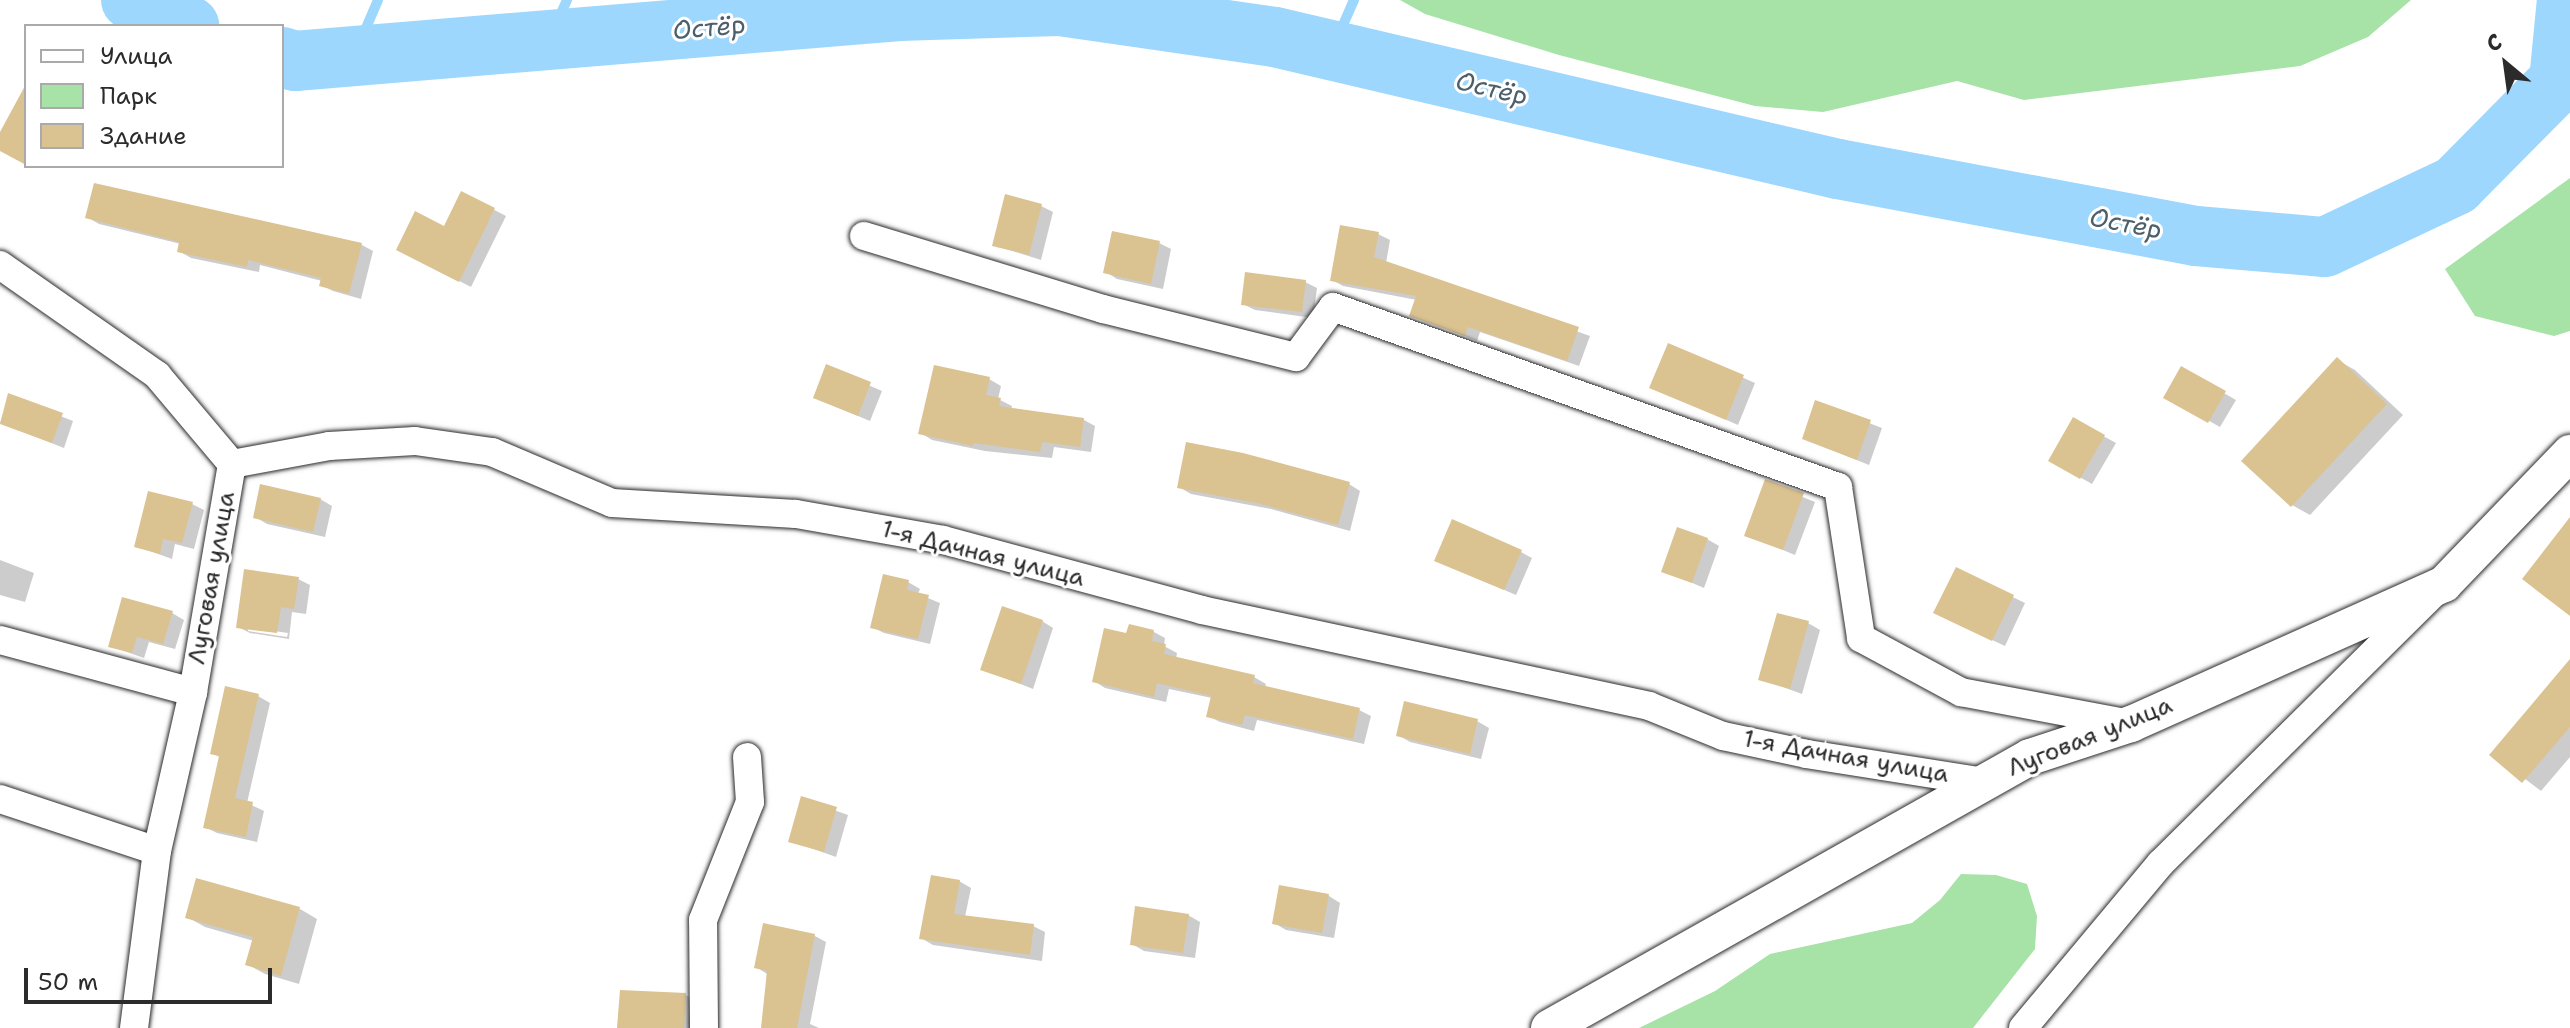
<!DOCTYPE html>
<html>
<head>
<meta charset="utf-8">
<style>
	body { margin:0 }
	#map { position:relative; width:2570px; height:1028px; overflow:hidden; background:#fff; font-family:"Shantell Sans",sans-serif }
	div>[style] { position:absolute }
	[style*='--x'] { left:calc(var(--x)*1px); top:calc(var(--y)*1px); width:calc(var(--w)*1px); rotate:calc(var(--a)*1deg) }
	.green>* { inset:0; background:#a7e2a7 }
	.shadow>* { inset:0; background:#0003 }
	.stream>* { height:10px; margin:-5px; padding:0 5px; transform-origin:5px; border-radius:5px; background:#9dd7fd }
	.river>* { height:60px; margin:-30px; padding:0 30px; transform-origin:30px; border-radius:30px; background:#9dd7fd }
	.building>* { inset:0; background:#dbc291 }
	.roads { filter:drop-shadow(0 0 2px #2b2b2b) drop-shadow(0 0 2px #2b2b2b) }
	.minor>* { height:28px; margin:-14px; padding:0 14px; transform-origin:14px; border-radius:14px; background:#fff }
	.tertiary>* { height:36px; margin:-18px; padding:0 18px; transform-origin:18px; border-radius:18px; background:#fff }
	span { translate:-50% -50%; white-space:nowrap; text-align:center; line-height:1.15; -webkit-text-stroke:6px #fff; paint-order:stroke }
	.street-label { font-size:24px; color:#2b2b2b }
	.water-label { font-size:26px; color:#4d5f6a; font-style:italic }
	.legend { position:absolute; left:24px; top:24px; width:260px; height:144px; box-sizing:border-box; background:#fff; border:2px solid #aaa; margin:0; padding:10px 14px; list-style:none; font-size:24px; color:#2b2b2b }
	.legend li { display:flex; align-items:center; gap:16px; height:40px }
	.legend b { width:40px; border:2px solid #aaa }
	.north { position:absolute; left:2466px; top:24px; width:80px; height:80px; -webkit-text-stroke:6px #fff; paint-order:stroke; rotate:331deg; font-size:22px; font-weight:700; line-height:32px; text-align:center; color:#2b2b2b }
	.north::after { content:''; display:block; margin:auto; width:28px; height:36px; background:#2b2b2b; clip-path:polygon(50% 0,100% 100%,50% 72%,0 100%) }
	.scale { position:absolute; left:24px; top:968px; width:248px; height:36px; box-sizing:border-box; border:4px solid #2b2b2b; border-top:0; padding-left:10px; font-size:24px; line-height:28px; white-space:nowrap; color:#2b2b2b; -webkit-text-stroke:6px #fff; paint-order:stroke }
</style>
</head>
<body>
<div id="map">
	<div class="green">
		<div style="clip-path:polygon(1400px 0,2411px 0,2368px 37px,2300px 66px,2024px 100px,1957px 81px,1823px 112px,1755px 106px,1559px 55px,1425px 14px)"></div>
		<div style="clip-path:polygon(2570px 178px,2570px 331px,2554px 336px,2475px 316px,2445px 269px)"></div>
		<div style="clip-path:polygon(1961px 874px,1996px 875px,2027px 884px,2037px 916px,2035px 949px,1973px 1028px,1639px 1028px,1715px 991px,1770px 954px,1912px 923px,1940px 900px)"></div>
	</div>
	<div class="shadow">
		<div style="clip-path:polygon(95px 185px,362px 245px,373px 251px,361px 299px,333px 291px,321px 285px,322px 281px,260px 265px,259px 272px,191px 258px,179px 251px,181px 244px,99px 224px,87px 217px)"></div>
		<div style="clip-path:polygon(462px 193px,506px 216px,471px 287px,410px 256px,444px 228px)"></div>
		<div style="clip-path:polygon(1041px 206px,1053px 212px,1041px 260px,994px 245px)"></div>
		<div style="clip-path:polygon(1378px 234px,1390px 240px,1386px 263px,1590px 336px,1579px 366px,1480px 332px,1477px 341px,1412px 315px,1417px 300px,1343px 286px,1332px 280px)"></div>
		<div style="clip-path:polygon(1159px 243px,1171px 249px,1163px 289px,1117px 279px,1106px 272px)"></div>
		<div style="clip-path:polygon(1305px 282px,1317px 288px,1313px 318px,1255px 310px,1243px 304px)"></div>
		<div style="clip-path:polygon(1669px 345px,1755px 383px,1738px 425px,1651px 387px)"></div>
		<div style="clip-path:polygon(2337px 360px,2355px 370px,2403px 415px,2310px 515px,2292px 505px)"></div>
		<div style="clip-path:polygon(827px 367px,882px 391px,870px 421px,827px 403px)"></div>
		<div style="clip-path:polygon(2182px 369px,2236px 400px,2220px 427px,2166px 397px)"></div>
		<div style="clip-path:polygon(989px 379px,1001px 386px,998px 399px,1012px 406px,1011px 410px,1084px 420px,1095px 426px,1091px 452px,1054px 447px,1052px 458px,985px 451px,932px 440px,921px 433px)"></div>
		<div style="clip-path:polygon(9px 396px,73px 421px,64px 448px,0 423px)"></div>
		<div style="clip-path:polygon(1817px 403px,1882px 428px,1869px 465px,1804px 439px)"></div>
		<div style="clip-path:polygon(2074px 420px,2116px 443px,2092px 484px,2051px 461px)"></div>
		<div style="clip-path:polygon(1766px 482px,1815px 502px,1795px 555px,1747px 535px)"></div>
		<div style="clip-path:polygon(1349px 484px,1360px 491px,1350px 531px,1271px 509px,1191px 494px,1179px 487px)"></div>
		<div style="clip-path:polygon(320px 499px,332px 506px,325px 537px,267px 524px,255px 517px)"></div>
		<div style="clip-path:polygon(192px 504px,204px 510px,194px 549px,175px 544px,172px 559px,136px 546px)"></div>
		<div style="clip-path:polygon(1707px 539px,1719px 546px,1704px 588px,1664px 571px)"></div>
		<div style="clip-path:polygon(1521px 552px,1532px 558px,1516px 595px,1448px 566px)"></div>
		<div style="clip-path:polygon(0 560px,34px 573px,25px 602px,0 595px)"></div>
		<div style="clip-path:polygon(1957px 570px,2025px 603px,2005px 646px,1947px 619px)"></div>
		<div style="clip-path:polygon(evenodd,298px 579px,310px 585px,306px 614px,292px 612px,289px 639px,250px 633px,238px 627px,298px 579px,248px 627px,288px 633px,287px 637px,248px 631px,248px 627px)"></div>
		<div style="clip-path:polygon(908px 582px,920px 589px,918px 594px,940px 603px,930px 644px,884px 633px,872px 627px)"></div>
		<div style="clip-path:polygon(172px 613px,184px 620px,175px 649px,149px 642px,144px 658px,110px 646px)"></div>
		<div style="clip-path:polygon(1042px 621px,1053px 628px,1033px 689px,982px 669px)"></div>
		<div style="clip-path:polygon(1808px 623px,1820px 630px,1802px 694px,1761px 679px)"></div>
		<div style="clip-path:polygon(1154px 632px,1165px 638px,1164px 646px,1177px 653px,1176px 659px,1254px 677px,1266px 684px,1265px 687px,1359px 710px,1371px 716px,1364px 744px,1257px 720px,1254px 731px,1220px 722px,1208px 716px,1212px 698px,1169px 689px,1166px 702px,1105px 688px,1094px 681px,1128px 636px)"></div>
		<div style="clip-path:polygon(2570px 662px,2570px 757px,2541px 791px,2492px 754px)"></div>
		<div style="clip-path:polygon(258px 696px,270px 703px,247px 803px,264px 811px,257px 842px,217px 833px,205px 827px,221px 758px,212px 753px)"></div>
		<div style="clip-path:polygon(1477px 721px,1489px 728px,1481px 759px,1410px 742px,1398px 735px)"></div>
		<div style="clip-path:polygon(803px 799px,848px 815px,836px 857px,791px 841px)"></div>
		<div style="clip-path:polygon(198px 880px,300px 909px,317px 919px,299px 984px,265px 974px,247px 964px,254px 941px,205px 927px,187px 917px)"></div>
		<div style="clip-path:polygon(959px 881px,971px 888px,965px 917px,1033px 926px,1045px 932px,1042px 961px,933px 945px,921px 938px)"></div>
		<div style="clip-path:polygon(1281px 887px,1329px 896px,1340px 903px,1334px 938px,1286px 930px,1274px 923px)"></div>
		<div style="clip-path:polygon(1188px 915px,1200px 922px,1195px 958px,1144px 951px,1132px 944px)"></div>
		<div style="clip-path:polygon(815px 936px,826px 942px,810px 1024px,819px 1028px,763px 1028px,767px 974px,756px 967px)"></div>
		<div style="clip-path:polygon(686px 995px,697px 1002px,695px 1028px,619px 1028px)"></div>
	</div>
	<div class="stream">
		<div style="--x:950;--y:10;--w:11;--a:-68"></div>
		<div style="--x:549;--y:40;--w:44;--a:-65.8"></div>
		<div style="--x:1332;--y:50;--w:55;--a:-66.3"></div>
		<div style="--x:354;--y:56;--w:61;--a:-66.8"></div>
	</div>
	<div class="river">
		<div style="--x:131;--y:0;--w:64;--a:24.1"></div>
		<div style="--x:282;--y:57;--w:14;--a:17"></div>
		<div style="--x:295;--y:61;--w:606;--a:-4.73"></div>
		<div style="--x:899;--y:11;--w:161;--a:-1.8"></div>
		<div style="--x:1060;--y:6;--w:217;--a:8.2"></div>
		<div style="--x:1275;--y:37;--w:578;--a:13.2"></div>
		<div style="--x:1838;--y:169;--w:364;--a:10.6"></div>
		<div style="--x:2196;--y:236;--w:129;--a:4.9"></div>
		<div style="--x:2325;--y:247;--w:145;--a:-25.3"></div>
		<div style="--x:2456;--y:185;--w:146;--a:-45.3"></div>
		<div style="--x:2559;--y:81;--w:81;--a:-84.4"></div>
	</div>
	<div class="building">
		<div style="clip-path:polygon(26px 84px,26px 165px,0 151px,0 132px)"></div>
		<div style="clip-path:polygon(94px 183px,362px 243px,349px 294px,319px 286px,321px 278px,248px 260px,247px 267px,177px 252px,179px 242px,85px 218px)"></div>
		<div style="clip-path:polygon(461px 191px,495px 208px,459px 282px,396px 250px,415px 211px,444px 226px)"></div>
		<div style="clip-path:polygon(1005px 194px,1042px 204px,1029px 255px,992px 246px)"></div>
		<div style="clip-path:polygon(1340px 225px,1379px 232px,1374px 257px,1579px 327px,1567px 361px,1468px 327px,1465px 336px,1409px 316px,1416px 296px,1330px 281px)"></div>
		<div style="clip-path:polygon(1112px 231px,1160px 241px,1151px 284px,1103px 273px)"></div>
		<div style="clip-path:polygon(1245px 272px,1306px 280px,1302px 312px,1241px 305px)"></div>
		<div style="clip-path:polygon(1668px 343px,1744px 375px,1726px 420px,1649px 388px)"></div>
		<div style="clip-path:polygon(2337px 357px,2387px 404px,2291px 507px,2241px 461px)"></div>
		<div style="clip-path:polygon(826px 364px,871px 382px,858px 416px,813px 398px)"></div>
		<div style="clip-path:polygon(934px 365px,990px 377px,986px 395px,1001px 398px,999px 406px,1084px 418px,1080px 447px,1042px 442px,1040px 452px,974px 443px,973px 446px,918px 434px)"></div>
		<div style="clip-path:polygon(2181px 366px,2226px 391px,2208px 423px,2163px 398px)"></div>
		<div style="clip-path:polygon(8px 393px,63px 413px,52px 443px,0 424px)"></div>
		<div style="clip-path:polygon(1815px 400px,1871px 420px,1857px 460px,1802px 439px)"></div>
		<div style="clip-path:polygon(2073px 417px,2105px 435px,2080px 479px,2048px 461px)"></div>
		<div style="clip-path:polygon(1186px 442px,1243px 453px,1350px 482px,1338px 525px,1257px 503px,1177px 488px)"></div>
		<div style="clip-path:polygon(1765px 479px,1804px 493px,1783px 550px,1744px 536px)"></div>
		<div style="clip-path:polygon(260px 484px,321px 498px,313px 532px,253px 518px)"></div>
		<div style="clip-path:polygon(148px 491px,193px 502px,182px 543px,163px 539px,160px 554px,134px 547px)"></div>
		<div style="clip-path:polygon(2570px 517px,2570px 616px,2522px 579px)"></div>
		<div style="clip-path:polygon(1452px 519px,1522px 550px,1504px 590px,1434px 561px)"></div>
		<div style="clip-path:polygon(1677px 527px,1708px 538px,1692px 583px,1661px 572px)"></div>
		<div style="clip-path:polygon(1956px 567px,2014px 595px,1992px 641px,1933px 613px)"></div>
		<div style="clip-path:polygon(244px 569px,299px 577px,294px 609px,281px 607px,277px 633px,236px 628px)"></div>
		<div style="clip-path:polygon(883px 574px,909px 580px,907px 590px,929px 595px,918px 639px,870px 628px)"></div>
		<div style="clip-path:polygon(122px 597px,173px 611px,163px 644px,137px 637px,132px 653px,108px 647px)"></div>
		<div style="clip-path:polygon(1002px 606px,1043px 620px,1021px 684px,980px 670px)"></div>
		<div style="clip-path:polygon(1777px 613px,1809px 621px,1790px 689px,1758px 680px)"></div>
		<div style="clip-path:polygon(1129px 624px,1154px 630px,1152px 641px,1166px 644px,1164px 654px,1255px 675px,1253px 683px,1360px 708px,1353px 739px,1245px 715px,1242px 725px,1206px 717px,1211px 696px,1157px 683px,1154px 697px,1092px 682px,1104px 628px,1126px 633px)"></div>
		<div style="clip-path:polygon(2570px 659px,2570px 727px,2522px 783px,2489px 755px)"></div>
		<div style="clip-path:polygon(225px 686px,259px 694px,235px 798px,253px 802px,246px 837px,203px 828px,219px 756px,210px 754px)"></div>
		<div style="clip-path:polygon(1404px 701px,1478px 719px,1470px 754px,1396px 736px)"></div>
		<div style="clip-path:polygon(801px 796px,837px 807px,824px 852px,788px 842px)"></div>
		<div style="clip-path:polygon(931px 875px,960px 880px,954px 914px,1034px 924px,1030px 955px,919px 939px)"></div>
		<div style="clip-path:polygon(196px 878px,300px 907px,281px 976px,245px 965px,253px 937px,185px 918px)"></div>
		<div style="clip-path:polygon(1279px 885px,1329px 894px,1322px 933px,1272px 924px)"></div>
		<div style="clip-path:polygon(1135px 906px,1189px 914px,1183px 953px,1130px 945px)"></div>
		<div style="clip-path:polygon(763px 923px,815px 934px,797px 1028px,761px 1028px,767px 971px,754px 968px)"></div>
		<div style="clip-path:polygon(620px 990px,686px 993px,684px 1028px,617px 1028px)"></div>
	</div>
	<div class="roads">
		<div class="minor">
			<div style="--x:864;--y:236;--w:250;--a:17"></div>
			<div style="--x:1103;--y:309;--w:199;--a:14"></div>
			<div style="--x:1296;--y:357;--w:62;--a:-53.5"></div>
			<div style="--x:1333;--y:307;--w:536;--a:19.62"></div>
			<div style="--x:1838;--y:487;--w:153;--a:81.3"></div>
			<div style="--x:1861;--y:638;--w:114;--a:28.4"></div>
			<div style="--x:1961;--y:692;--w:172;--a:10.7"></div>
			<div style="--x:0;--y:265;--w:192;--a:35"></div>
			<div style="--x:157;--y:375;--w:116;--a:49.9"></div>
			<div style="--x:232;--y:464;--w:99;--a:-10.5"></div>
			<div style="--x:329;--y:446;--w:86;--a:-3.3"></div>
			<div style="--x:415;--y:441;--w:78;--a:8.1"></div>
			<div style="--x:492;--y:452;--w:130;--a:23"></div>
			<div style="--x:612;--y:503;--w:184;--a:3.4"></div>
			<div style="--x:796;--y:514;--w:149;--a:10"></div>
			<div style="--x:943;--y:540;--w:268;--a:15.1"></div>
			<div style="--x:1202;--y:610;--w:457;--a:12.1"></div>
			<div style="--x:1649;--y:706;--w:80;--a:22.1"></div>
			<div style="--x:1723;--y:736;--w:86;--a:12.1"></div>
			<div style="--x:1807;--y:754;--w:179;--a:9"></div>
			<div style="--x:0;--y:640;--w:200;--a:15.1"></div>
			<div style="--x:0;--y:799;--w:165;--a:18.3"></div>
			<div style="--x:134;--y:1028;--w:178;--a:-82.6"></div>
			<div style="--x:157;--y:851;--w:163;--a:-77.2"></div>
			<div style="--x:193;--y:692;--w:231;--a:-80.3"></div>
			<div style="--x:704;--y:1028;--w:108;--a:-90.5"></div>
			<div style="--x:703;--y:920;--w:127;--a:-68.3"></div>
			<div style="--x:750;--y:802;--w:45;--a:-93.8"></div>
			<div style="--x:2023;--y:1028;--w:215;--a:-50.1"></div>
			<div style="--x:2161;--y:863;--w:384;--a:-44.7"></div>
		</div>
		<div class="tertiary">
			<div style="--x:1549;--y:1028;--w:552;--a:-29.4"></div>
			<div style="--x:2030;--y:757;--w:106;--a:-18.1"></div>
			<div style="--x:2131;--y:724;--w:343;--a:-24.1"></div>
			<div style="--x:2444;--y:584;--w:182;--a:-46.1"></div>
		</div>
	</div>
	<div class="street-label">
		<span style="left:983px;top:554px;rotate:14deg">1-я Дачная улица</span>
		<span style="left:212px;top:578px;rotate:-80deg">Луговая улица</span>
		<span style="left:2090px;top:737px;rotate:-22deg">Луговая улица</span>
		<span style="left:1846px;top:757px;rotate:10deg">1-я Дачная улица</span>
	</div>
	<div class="water-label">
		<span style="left:709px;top:27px;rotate:-5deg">Остёр</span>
		<span style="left:1492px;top:88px;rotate:13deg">Остёр</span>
		<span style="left:2126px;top:223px;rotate:11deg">Остёр</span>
	</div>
	<ul class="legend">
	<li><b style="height:10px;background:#fff"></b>Улица</li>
	<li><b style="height:22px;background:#a7e2a7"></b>Парк</li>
	<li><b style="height:22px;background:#dbc291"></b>Здание</li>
	</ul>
	<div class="north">С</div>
	<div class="scale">50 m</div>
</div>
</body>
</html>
